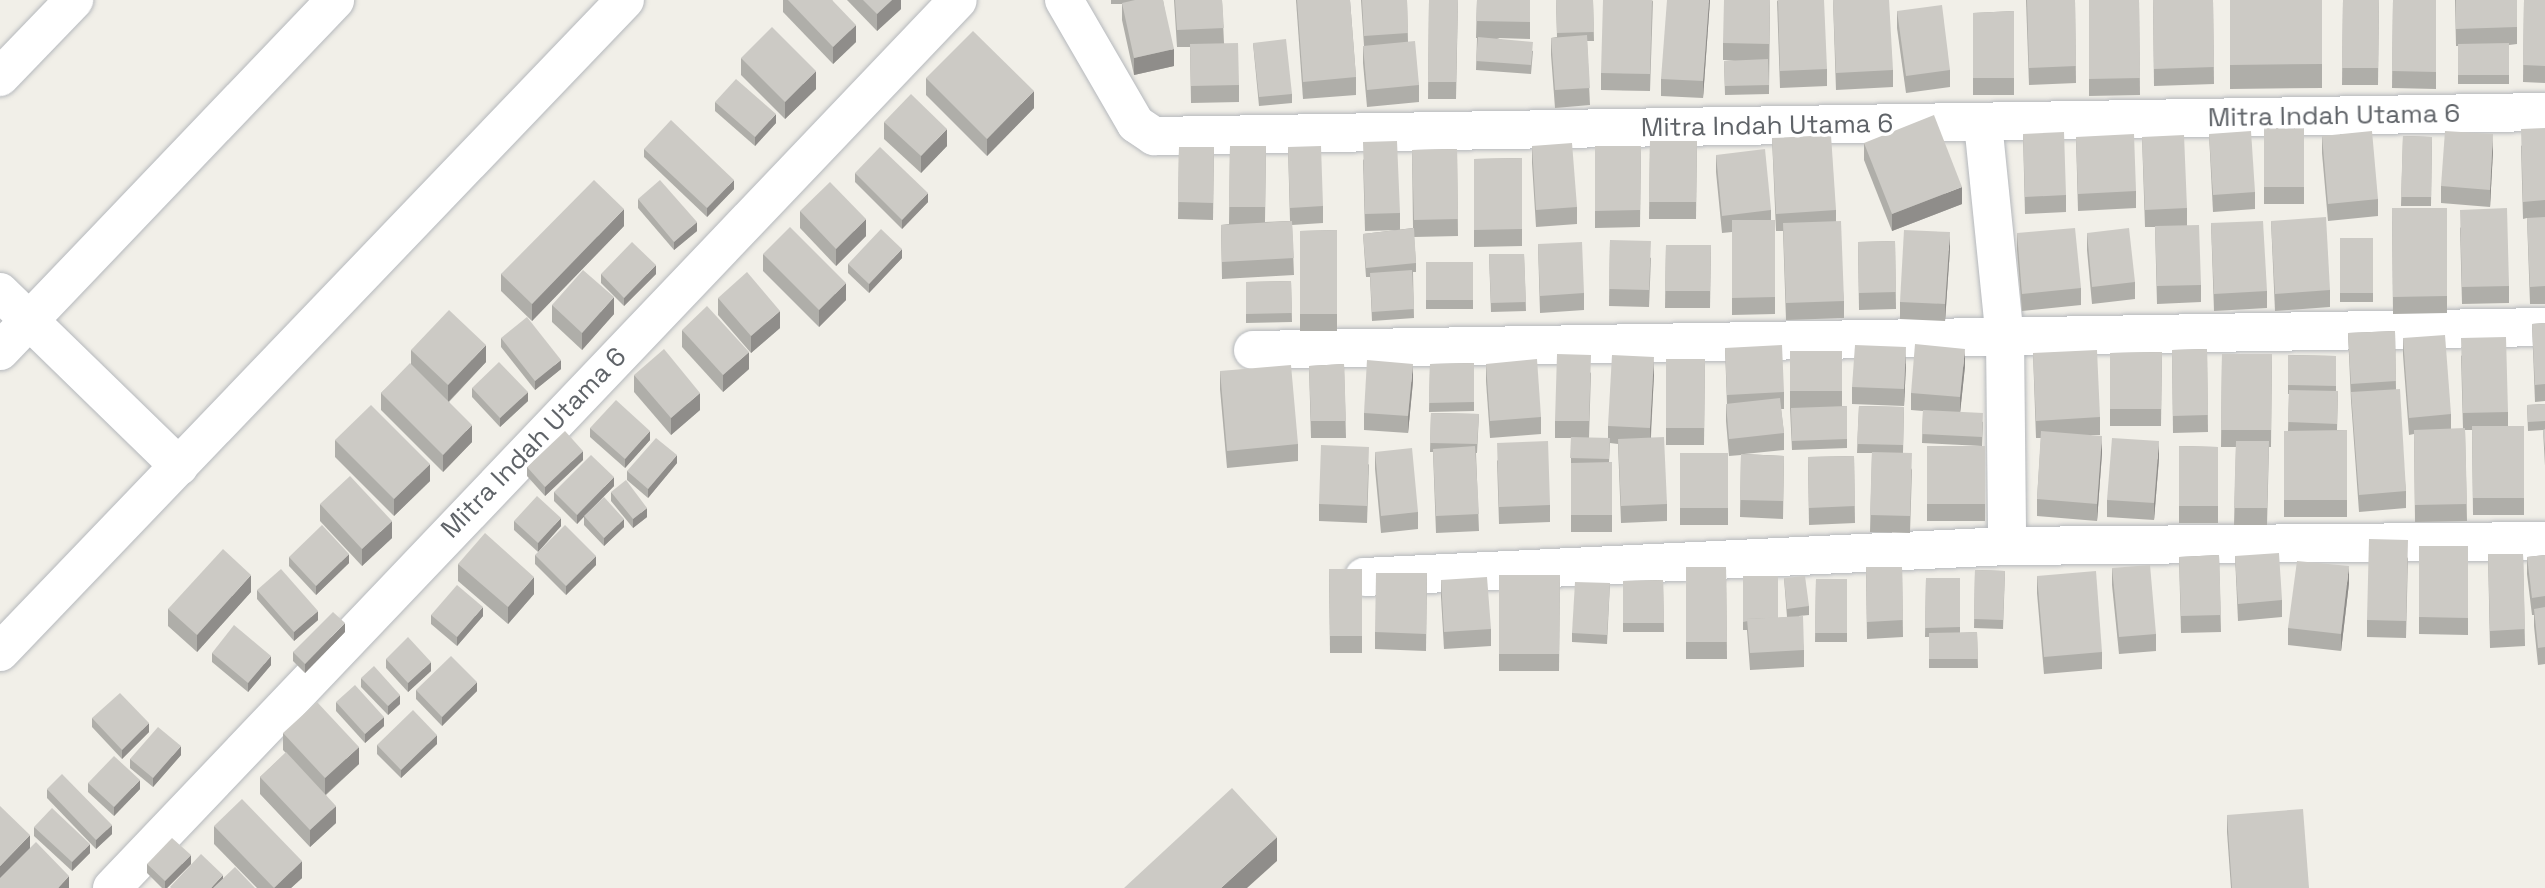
<!DOCTYPE html>
<html>
<head>
<meta charset="utf-8">
<style>
	body { margin:0 }
	#map { position:relative; width:2545px; height:888px; overflow:hidden; background:#f1efe8; font-family:"Space Grotesk",sans-serif }
	div>[style] { position:absolute }
	[style*='--x'] { left:calc(var(--x)*1px); top:calc(var(--y)*1px); width:calc(var(--w)*1px); rotate:calc(var(--a)*1deg) }
	.roads { filter:drop-shadow(0 0 2px #b5b8bc) drop-shadow(0 0 2px #b5b8bc) }
	.minor>* { height:38px; margin:-19px; padding:0 19px; transform-origin:19px; border-radius:19px; background:#fff }
	.wall>* { inset:0; background:#afaea9 }
	.shaded-wall>* { inset:0; background:#8f8d8a }
	.building>* { inset:0; background:#cccac5 }
	span { translate:-50% -50%; white-space:nowrap; text-align:center; line-height:1.15; -webkit-text-stroke:7px #fff; paint-order:stroke }
	.street-label { font-size:26px; color:#5f6368 }
</style>
</head>
<body>
<div id="map">
	<div class="roads">
		<div class="minor">
			<div style="--x:1064;--y:0;--w:143;--a:59.9"></div>
			<div style="--x:1136;--y:124;--w:22;--a:34"></div>
			<div style="--x:1154;--y:136;--w:1391;--a:-0.99"></div>
			<div style="--x:0;--y:77;--w:107;--a:-46.1"></div>
			<div style="--x:1983;--y:123;--w:216;--a:84.2"></div>
			<div style="--x:2005;--y:338;--w:208;--a:89.4"></div>
			<div style="--x:0;--y:292;--w:250;--a:44.2"></div>
			<div style="--x:1253;--y:350;--w:1292;--a:-1.02"></div>
			<div style="--x:0;--y:351;--w:485;--a:-46.3"></div>
			<div style="--x:1364;--y:577;--w:644;--a:-2.76"></div>
			<div style="--x:2007;--y:546;--w:538;--a:-0.53"></div>
			<div style="--x:0;--y:652;--w:903;--a:-46.21"></div>
			<div style="--x:112;--y:888;--w:1226;--a:-46.39"></div>
		</div>
	</div>
	<div class="wall">
		<div style="clip-path:polygon(783px 0,832px 0,856px 42px,833px 64px,783px 12px)"></div>
		<div style="clip-path:polygon(847px 0,901px 0,901px 9px,877px 31px)"></div>
		<div style="clip-path:polygon(1111px 0,1163px 0,1174px 66px,1134px 75px,1122px 20px,1122px 4px,1111px 4px)"></div>
		<div style="clip-path:polygon(1174px 0,1222px 0,1224px 43px,1239px 85px,1239px 102px,1191px 103px,1190px 47px,1177px 47px)"></div>
		<div style="clip-path:polygon(1296px 0,1350px 0,1356px 77px,1356px 95px,1303px 99px)"></div>
		<div style="clip-path:polygon(1361px 0,1407px 0,1408px 42px,1419px 85px,1419px 102px,1367px 107px,1363px 63px,1363px 46px,1364px 46px)"></div>
		<div style="clip-path:polygon(1429px 0,1458px 0,1456px 99px,1428px 99px)"></div>
		<div style="clip-path:polygon(1477px 0,1530px 0,1530px 39px,1497px 38px,1533px 51px,1531px 74px,1476px 70px,1477px 38px,1476px 38px)"></div>
		<div style="clip-path:polygon(1556px 0,1593px 0,1594px 41px,1587px 41px,1590px 105px,1555px 108px,1551px 55px,1551px 38px,1557px 37px)"></div>
		<div style="clip-path:polygon(1653px 0,1650px 91px,1601px 90px,1601px 73px)"></div>
		<div style="clip-path:polygon(1710px 0,1703px 98px,1661px 96px,1661px 79px)"></div>
		<div style="clip-path:polygon(1770px 0,1769px 94px,1725px 95px,1724px 61px,1735px 60px,1723px 60px,1723px 43px)"></div>
		<div style="clip-path:polygon(1777px 0,1827px 69px,1827px 86px,1780px 88px)"></div>
		<div style="clip-path:polygon(1833px 0,1893px 70px,1893px 87px,1836px 90px)"></div>
		<div style="clip-path:polygon(2026px 0,2075px 0,2076px 83px,2029px 85px)"></div>
		<div style="clip-path:polygon(2089px 0,2139px 0,2140px 95px,2089px 96px)"></div>
		<div style="clip-path:polygon(2153px 0,2213px 0,2214px 84px,2154px 86px)"></div>
		<div style="clip-path:polygon(2230px 0,2322px 0,2322px 88px,2230px 89px)"></div>
		<div style="clip-path:polygon(2343px 0,2379px 0,2378px 85px,2342px 85px)"></div>
		<div style="clip-path:polygon(2393px 0,2436px 0,2436px 89px,2392px 88px)"></div>
		<div style="clip-path:polygon(2455px 0,2517px 0,2517px 44px,2509px 45px,2509px 84px,2458px 84px,2458px 46px,2456px 46px)"></div>
		<div style="clip-path:polygon(2524px 0,2545px 0,2545px 83px,2523px 82px)"></div>
		<div style="clip-path:polygon(1897px 11px,1950px 70px,1950px 87px,1906px 93px,1897px 28px)"></div>
		<div style="clip-path:polygon(2014px 11px,2014px 95px,1973px 95px,1973px 13px)"></div>
		<div style="clip-path:polygon(1253px 43px,1292px 94px,1292px 103px,1259px 106px)"></div>
		<div style="clip-path:polygon(741px 58px,816px 89px,785px 119px,741px 75px)"></div>
		<div style="clip-path:polygon(926px 78px,1034px 108px,987px 156px,926px 95px)"></div>
		<div style="clip-path:polygon(715px 102px,776px 123px,755px 146px,715px 111px)"></div>
		<div style="clip-path:polygon(884px 122px,947px 146px,921px 173px,884px 139px)"></div>
		<div style="clip-path:polygon(2264px 128px,2304px 128px,2304px 204px,2264px 204px)"></div>
		<div style="clip-path:polygon(2545px 128px,2545px 304px,2530px 304px,2527px 218px,2523px 219px,2521px 146px)"></div>
		<div style="clip-path:polygon(2023px 134px,2066px 195px,2066px 212px,2025px 214px)"></div>
		<div style="clip-path:polygon(2209px 134px,2255px 192px,2255px 209px,2213px 212px)"></div>
		<div style="clip-path:polygon(2322px 136px,2378px 199px,2378px 216px,2328px 221px,2322px 153px)"></div>
		<div style="clip-path:polygon(2403px 136px,2432px 137px,2431px 206px,2401px 206px)"></div>
		<div style="clip-path:polygon(2076px 137px,2136px 191px,2136px 208px,2078px 211px)"></div>
		<div style="clip-path:polygon(2142px 137px,2187px 208px,2187px 225px,2201px 285px,2201px 302px,2157px 304px,2155px 227px,2145px 227px)"></div>
		<div style="clip-path:polygon(1772px 138px,1836px 210px,1836px 221px,1844px 301px,1844px 318px,1786px 320px,1783px 231px,1776px 231px)"></div>
		<div style="clip-path:polygon(1650px 141px,1697px 141px,1696px 219px,1649px 219px)"></div>
		<div style="clip-path:polygon(1864px 143px,1962px 204px,1892px 231px,1864px 160px)"></div>
		<div style="clip-path:polygon(1230px 146px,1266px 146px,1265px 222px,1290px 221px,1288px 147px,1323px 206px,1323px 223px,1292px 225px,1294px 275px,1222px 279px,1221px 225px,1229px 224px)"></div>
		<div style="clip-path:polygon(1532px 146px,1577px 207px,1577px 224px,1536px 227px,1532px 163px)"></div>
		<div style="clip-path:polygon(1595px 146px,1641px 146px,1640px 227px,1595px 228px)"></div>
		<div style="clip-path:polygon(1179px 147px,1214px 147px,1213px 220px,1178px 219px)"></div>
		<div style="clip-path:polygon(644px 149px,734px 189px,707px 217px,644px 157px)"></div>
		<div style="clip-path:polygon(1457px 149px,1458px 236px,1414px 237px,1416px 263px,1416px 272px,1413px 272px,1414px 318px,1372px 321px,1370px 277px,1366px 277px,1363px 234px,1413px 228px,1412px 150px)"></div>
		<div style="clip-path:polygon(2493px 151px,2490px 207px,2441px 203px,2441px 186px)"></div>
		<div style="clip-path:polygon(1716px 155px,1771px 210px,1771px 220px,1775px 220px,1775px 314px,1732px 315px,1732px 232px,1722px 233px,1716px 172px)"></div>
		<div style="clip-path:polygon(1522px 158px,1522px 246px,1474px 247px,1474px 159px)"></div>
		<div style="clip-path:polygon(1363px 159px,1400px 213px,1400px 230px,1365px 231px)"></div>
		<div style="clip-path:polygon(855px 173px,928px 202px,902px 229px,855px 182px)"></div>
		<div style="clip-path:polygon(638px 199px,697px 231px,674px 250px,638px 208px)"></div>
		<div style="clip-path:polygon(2392px 208px,2447px 208px,2447px 313px,2393px 314px)"></div>
		<div style="clip-path:polygon(800px 211px,866px 236px,836px 266px,800px 228px)"></div>
		<div style="clip-path:polygon(2271px 221px,2330px 290px,2330px 307px,2275px 311px)"></div>
		<div style="clip-path:polygon(2211px 223px,2267px 291px,2267px 308px,2214px 311px)"></div>
		<div style="clip-path:polygon(624px 226px,532px 321px,501px 291px,501px 274px)"></div>
		<div style="clip-path:polygon(2460px 227px,2509px 286px,2509px 303px,2462px 304px)"></div>
		<div style="clip-path:polygon(1337px 230px,1337px 331px,1300px 331px,1300px 231px)"></div>
		<div style="clip-path:polygon(2017px 233px,2081px 288px,2081px 305px,2022px 311px,2017px 250px)"></div>
		<div style="clip-path:polygon(2087px 233px,2135px 282px,2135px 299px,2092px 304px,2087px 250px)"></div>
		<div style="clip-path:polygon(2340px 238px,2373px 238px,2373px 302px,2340px 302px)"></div>
		<div style="clip-path:polygon(1610px 240px,1651px 258px,1649px 307px,1609px 306px)"></div>
		<div style="clip-path:polygon(1895px 241px,1896px 309px,1859px 310px,1858px 242px)"></div>
		<div style="clip-path:polygon(1538px 244px,1584px 293px,1584px 310px,1540px 313px)"></div>
		<div style="clip-path:polygon(1666px 245px,1711px 245px,1710px 308px,1665px 308px)"></div>
		<div style="clip-path:polygon(1950px 249px,1945px 321px,1900px 319px,1900px 302px)"></div>
		<div style="clip-path:polygon(763px 254px,846px 300px,819px 327px,763px 271px)"></div>
		<div style="clip-path:polygon(1489px 254px,1524px 254px,1526px 311px,1491px 312px)"></div>
		<div style="clip-path:polygon(902px 258px,869px 293px,848px 273px,848px 264px)"></div>
		<div style="clip-path:polygon(1426px 262px,1473px 262px,1473px 309px,1426px 309px)"></div>
		<div style="clip-path:polygon(601px 274px,656px 274px,624px 306px,601px 283px)"></div>
		<div style="clip-path:polygon(1291px 281px,1292px 322px,1246px 323px,1246px 282px)"></div>
		<div style="clip-path:polygon(718px 298px,780px 328px,751px 353px,718px 315px)"></div>
		<div style="clip-path:polygon(552px 305px,614px 314px,582px 350px,552px 322px)"></div>
		<div style="clip-path:polygon(2545px 323px,2545px 401px,2535px 402px,2532px 324px)"></div>
		<div style="clip-path:polygon(682px 330px,749px 369px,723px 392px,682px 347px)"></div>
		<div style="clip-path:polygon(2395px 331px,2396px 389px,2406px 491px,2406px 508px,2359px 512px,2351px 401px,2348px 333px)"></div>
		<div style="clip-path:polygon(501px 338px,561px 369px,535px 390px,501px 347px)"></div>
		<div style="clip-path:polygon(2403px 338px,2451px 414px,2451px 429px,2463px 429px,2461px 355px,2508px 412px,2508px 426px,2524px 426px,2524px 515px,2473px 515px,2472px 430px,2465px 430px,2467px 521px,2415px 522px,2414px 434px,2409px 435px,2403px 355px)"></div>
		<div style="clip-path:polygon(1725px 348px,1784px 392px,1784px 409px,1781px 409px,1784px 433px,1784px 450px,1744px 454px,1784px 456px,1783px 519px,1740px 517px,1741px 455px,1729px 456px,1726px 421px,1726px 404px,1727px 404px)"></div>
		<div style="clip-path:polygon(2207px 349px,2208px 432px,2173px 433px,2172px 350px)"></div>
		<div style="clip-path:polygon(411px 350px,486px 362px,449px 402px,472px 442px,443px 472px,381px 410px,381px 393px,411px 365px)"></div>
		<div style="clip-path:polygon(1790px 351px,1842px 351px,1842px 406px,1847px 406px,1847px 448px,1792px 450px,1790px 408px)"></div>
		<div style="clip-path:polygon(2162px 352px,2161px 426px,2110px 426px,2110px 353px)"></div>
		<div style="clip-path:polygon(2033px 353px,2100px 417px,2100px 435px,2091px 435px,2102px 453px,2097px 521px,2037px 516px,2037px 499px,2041px 438px,2036px 438px)"></div>
		<div style="clip-path:polygon(2222px 354px,2272px 354px,2271px 447px,2269px 447px,2267px 525px,2234px 525px,2236px 447px,2221px 447px)"></div>
		<div style="clip-path:polygon(2288px 355px,2336px 356px,2336px 391px,2338px 391px,2337px 430px,2347px 430px,2347px 517px,2284px 517px,2284px 431px,2288px 431px,2289px 394px,2288px 394px)"></div>
		<div style="clip-path:polygon(1666px 359px,1705px 359px,1704px 445px,1666px 445px)"></div>
		<div style="clip-path:polygon(1474px 363px,1474px 411px,1429px 412px,1430px 364px)"></div>
		<div style="clip-path:polygon(1344px 364px,1346px 438px,1311px 438px,1309px 366px)"></div>
		<div style="clip-path:polygon(1486px 364px,1541px 417px,1541px 434px,1490px 438px,1486px 381px)"></div>
		<div style="clip-path:polygon(1906px 364px,1904px 406px,1852px 404px,1852px 387px)"></div>
		<div style="clip-path:polygon(1965px 366px,1960px 412px,1983px 422px,1982px 446px,1922px 443px,1923px 411px,1911px 410px,1911px 393px)"></div>
		<div style="clip-path:polygon(1220px 371px,1298px 444px,1298px 461px,1227px 468px,1220px 389px)"></div>
		<div style="clip-path:polygon(1591px 372px,1589px 438px,1608px 438px,1608px 426px,1654px 374px,1651px 437px,1667px 504px,1667px 521px,1621px 523px,1618px 444px,1610px 443px,1609px 462px,1612px 462px,1612px 532px,1571px 532px,1571px 438px,1555px 438px,1555px 421px)"></div>
		<div style="clip-path:polygon(634px 375px,700px 410px,671px 435px,634px 392px)"></div>
		<div style="clip-path:polygon(1413px 381px,1408px 433px,1364px 430px,1364px 413px)"></div>
		<div style="clip-path:polygon(472px 388px,528px 401px,500px 427px,472px 397px)"></div>
		<div style="clip-path:polygon(2545px 404px,2545px 466px,2543px 430px,2528px 431px,2527px 405px)"></div>
		<div style="clip-path:polygon(1859px 406px,1904px 407px,1903px 453px,1912px 470px,1910px 533px,1870px 532px,1872px 453px,1857px 453px)"></div>
		<div style="clip-path:polygon(1431px 413px,1479px 414px,1477px 453px,1476px 453px,1479px 531px,1436px 533px,1433px 452px,1430px 452px)"></div>
		<div style="clip-path:polygon(590px 428px,650px 440px,625px 468px,590px 437px)"></div>
		<div style="clip-path:polygon(335px 440px,430px 481px,394px 516px,335px 457px)"></div>
		<div style="clip-path:polygon(1927px 446px,1985px 446px,1985px 521px,1927px 521px)"></div>
		<div style="clip-path:polygon(2179px 446px,2218px 447px,2218px 523px,2179px 523px)"></div>
		<div style="clip-path:polygon(1375px 452px,1418px 512px,1418px 529px,1381px 533px,1375px 469px)"></div>
		<div style="clip-path:polygon(1680px 453px,1728px 453px,1728px 525px,1680px 525px)"></div>
		<div style="clip-path:polygon(1854px 456px,1855px 523px,1809px 525px,1808px 457px)"></div>
		<div style="clip-path:polygon(2159px 458px,2154px 520px,2107px 517px,2107px 500px)"></div>
		<div style="clip-path:polygon(583px 460px,545px 496px,527px 476px,527px 467px)"></div>
		<div style="clip-path:polygon(1497px 460px,1550px 505px,1550px 522px,1499px 524px)"></div>
		<div style="clip-path:polygon(677px 463px,648px 498px,627px 480px,627px 471px)"></div>
		<div style="clip-path:polygon(1369px 464px,1367px 523px,1319px 521px,1319px 504px)"></div>
		<div style="clip-path:polygon(614px 486px,585px 515px,624px 527px,604px 546px,584px 525px,584px 516px,577px 524px,554px 501px,554px 492px)"></div>
		<div style="clip-path:polygon(611px 492px,647px 517px,633px 528px,611px 501px)"></div>
		<div style="clip-path:polygon(320px 504px,392px 538px,362px 566px,320px 521px)"></div>
		<div style="clip-path:polygon(514px 521px,561px 526px,538px 552px,514px 530px)"></div>
		<div style="clip-path:polygon(2419px 546px,2468px 546px,2468px 635px,2419px 634px)"></div>
		<div style="clip-path:polygon(2488px 554px,2523px 554px,2525px 646px,2490px 648px)"></div>
		<div style="clip-path:polygon(535px 555px,596px 565px,566px 595px,535px 564px)"></div>
		<div style="clip-path:polygon(2219px 555px,2221px 632px,2181px 633px,2179px 557px)"></div>
		<div style="clip-path:polygon(2545px 555px,2545px 664px,2538px 665px,2534px 626px,2534px 615px,2532px 615px,2527px 574px,2527px 557px)"></div>
		<div style="clip-path:polygon(2235px 556px,2282px 600px,2282px 617px,2238px 621px)"></div>
		<div style="clip-path:polygon(289px 557px,349px 563px,316px 595px,289px 566px)"></div>
		<div style="clip-path:polygon(2408px 557px,2406px 638px,2367px 637px,2367px 620px)"></div>
		<div style="clip-path:polygon(458px 564px,534px 594px,508px 624px,458px 581px)"></div>
		<div style="clip-path:polygon(1686px 567px,1726px 567px,1727px 659px,1686px 659px)"></div>
		<div style="clip-path:polygon(1866px 567px,1902px 567px,1903px 637px,1867px 639px)"></div>
		<div style="clip-path:polygon(2112px 568px,2156px 634px,2156px 651px,2119px 654px,2112px 585px)"></div>
		<div style="clip-path:polygon(1329px 569px,1362px 569px,1362px 653px,1330px 653px)"></div>
		<div style="clip-path:polygon(1975px 570px,2005px 571px,2003px 629px,1974px 628px)"></div>
		<div style="clip-path:polygon(1427px 573px,1426px 651px,1375px 649px,1375px 632px)"></div>
		<div style="clip-path:polygon(1499px 575px,1560px 575px,1559px 671px,1499px 671px)"></div>
		<div style="clip-path:polygon(1743px 576px,1778px 618px,1787px 617px,1784px 578px,1809px 606px,1809px 615px,1799px 616px,1804px 650px,1804px 667px,1750px 670px,1747px 630px,1743px 630px)"></div>
		<div style="clip-path:polygon(2037px 576px,2102px 652px,2102px 669px,2044px 674px,2037px 593px)"></div>
		<div style="clip-path:polygon(1926px 578px,1960px 578px,1960px 633px,1977px 632px,1978px 668px,1929px 668px,1929px 637px,1925px 637px)"></div>
		<div style="clip-path:polygon(1816px 579px,1847px 579px,1847px 642px,1815px 642px)"></div>
		<div style="clip-path:polygon(1441px 580px,1491px 629px,1491px 646px,1444px 649px,1441px 597px)"></div>
		<div style="clip-path:polygon(1663px 580px,1664px 632px,1623px 632px,1623px 581px)"></div>
		<div style="clip-path:polygon(1610px 583px,1607px 644px,1572px 642px,1572px 633px)"></div>
		<div style="clip-path:polygon(2349px 583px,2341px 651px,2288px 645px,2288px 628px)"></div>
		<div style="clip-path:polygon(257px 590px,318px 620px,294px 641px,257px 599px)"></div>
		<div style="clip-path:polygon(251px 592px,197px 652px,168px 626px,168px 609px)"></div>
		<div style="clip-path:polygon(431px 615px,483px 616px,457px 646px,431px 624px)"></div>
		<div style="clip-path:polygon(345px 632px,305px 673px,293px 661px,293px 652px)"></div>
		<div style="clip-path:polygon(212px 653px,271px 665px,248px 692px,212px 662px)"></div>
		<div style="clip-path:polygon(386px 659px,431px 671px,408px 692px,386px 668px)"></div>
		<div style="clip-path:polygon(361px 678px,400px 704px,388px 715px,361px 687px)"></div>
		<div style="clip-path:polygon(416px 690px,477px 691px,442px 726px,416px 699px)"></div>
		<div style="clip-path:polygon(336px 702px,384px 726px,365px 743px,336px 711px)"></div>
		<div style="clip-path:polygon(92px 718px,149px 732px,122px 759px,92px 727px)"></div>
		<div style="clip-path:polygon(283px 733px,359px 764px,326px 795px,336px 823px,310px 847px,260px 794px,260px 777px,286px 753px,283px 750px)"></div>
		<div style="clip-path:polygon(437px 744px,401px 778px,377px 754px,377px 745px)"></div>
		<div style="clip-path:polygon(181px 755px,153px 787px,130px 768px,130px 759px)"></div>
		<div style="clip-path:polygon(88px 783px,140px 789px,114px 816px,88px 792px)"></div>
		<div style="clip-path:polygon(47px 789px,112px 834px,96px 849px,47px 798px)"></div>
		<div style="clip-path:polygon(2227px 815px,2309px 888px,2231px 888px,2227px 832px)"></div>
		<div style="clip-path:polygon(214px 826px,302px 878px,291px 888px,257px 888px,214px 844px)"></div>
		<div style="clip-path:polygon(34px 827px,90px 853px,72px 871px,34px 836px)"></div>
		<div style="clip-path:polygon(147px 864px,191px 864px,167px 888px,162px 888px,147px 873px)"></div>
	</div>
	<div class="shaded-wall">
		<div style="clip-path:polygon(892px 0,901px 0,901px 9px,877px 31px,877px 14px)"></div>
		<div style="clip-path:polygon(1709px 0,1710px 0,1703px 98px,1703px 81px)"></div>
		<div style="clip-path:polygon(856px 25px,856px 42px,833px 64px,833px 47px)"></div>
		<div style="clip-path:polygon(1174px 49px,1174px 66px,1134px 75px,1134px 58px)"></div>
		<div style="clip-path:polygon(816px 71px,816px 89px,785px 119px,785px 102px)"></div>
		<div style="clip-path:polygon(1034px 91px,1034px 108px,987px 156px,987px 139px)"></div>
		<div style="clip-path:polygon(776px 114px,776px 123px,755px 146px,755px 137px)"></div>
		<div style="clip-path:polygon(947px 129px,947px 146px,921px 173px,921px 156px)"></div>
		<div style="clip-path:polygon(2493px 134px,2493px 151px,2490px 207px,2490px 190px)"></div>
		<div style="clip-path:polygon(734px 180px,734px 189px,707px 217px,707px 208px)"></div>
		<div style="clip-path:polygon(1962px 187px,1962px 204px,1892px 231px,1892px 214px)"></div>
		<div style="clip-path:polygon(928px 193px,928px 202px,902px 229px,902px 220px)"></div>
		<div style="clip-path:polygon(624px 209px,624px 226px,532px 321px,532px 304px)"></div>
		<div style="clip-path:polygon(866px 219px,866px 236px,836px 266px,836px 249px)"></div>
		<div style="clip-path:polygon(697px 222px,697px 231px,674px 250px,674px 242px)"></div>
		<div style="clip-path:polygon(1950px 232px,1950px 249px,1945px 321px,1945px 304px)"></div>
		<div style="clip-path:polygon(902px 249px,902px 258px,869px 293px,869px 284px)"></div>
		<div style="clip-path:polygon(656px 265px,656px 274px,624px 306px,624px 298px)"></div>
		<div style="clip-path:polygon(846px 283px,846px 300px,819px 327px,819px 310px)"></div>
		<div style="clip-path:polygon(614px 297px,614px 314px,582px 350px,582px 333px)"></div>
		<div style="clip-path:polygon(780px 311px,780px 328px,751px 353px,751px 336px)"></div>
		<div style="clip-path:polygon(486px 345px,486px 362px,448px 402px,448px 385px)"></div>
		<div style="clip-path:polygon(1906px 347px,1906px 364px,1904px 406px,1904px 389px)"></div>
		<div style="clip-path:polygon(1965px 349px,1965px 366px,1960px 414px,1960px 397px)"></div>
		<div style="clip-path:polygon(749px 352px,749px 369px,723px 392px,723px 375px)"></div>
		<div style="clip-path:polygon(1654px 357px,1654px 374px,1650px 445px,1650px 428px)"></div>
		<div style="clip-path:polygon(561px 360px,561px 369px,535px 390px,535px 381px)"></div>
		<div style="clip-path:polygon(1413px 364px,1413px 381px,1408px 433px,1408px 416px)"></div>
		<div style="clip-path:polygon(528px 392px,528px 401px,500px 427px,500px 418px)"></div>
		<div style="clip-path:polygon(700px 393px,700px 410px,671px 435px,671px 418px)"></div>
		<div style="clip-path:polygon(472px 425px,472px 442px,443px 472px,443px 455px)"></div>
		<div style="clip-path:polygon(650px 431px,650px 440px,625px 468px,625px 459px)"></div>
		<div style="clip-path:polygon(2102px 436px,2102px 453px,2097px 521px,2097px 504px)"></div>
		<div style="clip-path:polygon(2159px 441px,2159px 458px,2154px 520px,2154px 503px)"></div>
		<div style="clip-path:polygon(583px 451px,583px 460px,545px 496px,545px 487px)"></div>
		<div style="clip-path:polygon(677px 455px,677px 463px,648px 498px,648px 489px)"></div>
		<div style="clip-path:polygon(430px 464px,430px 481px,394px 516px,394px 499px)"></div>
		<div style="clip-path:polygon(614px 477px,614px 486px,577px 524px,577px 515px)"></div>
		<div style="clip-path:polygon(647px 508px,647px 517px,633px 528px,633px 519px)"></div>
		<div style="clip-path:polygon(561px 518px,561px 526px,538px 552px,538px 543px)"></div>
		<div style="clip-path:polygon(624px 519px,624px 527px,604px 546px,604px 538px)"></div>
		<div style="clip-path:polygon(392px 521px,392px 538px,362px 566px,362px 549px)"></div>
		<div style="clip-path:polygon(349px 554px,349px 563px,316px 595px,316px 586px)"></div>
		<div style="clip-path:polygon(596px 556px,596px 565px,566px 595px,566px 586px)"></div>
		<div style="clip-path:polygon(2349px 566px,2349px 583px,2341px 651px,2341px 634px)"></div>
		<div style="clip-path:polygon(251px 575px,251px 592px,197px 652px,197px 635px)"></div>
		<div style="clip-path:polygon(534px 577px,534px 594px,508px 624px,508px 607px)"></div>
		<div style="clip-path:polygon(483px 607px,483px 616px,457px 646px,457px 637px)"></div>
		<div style="clip-path:polygon(318px 611px,318px 620px,294px 641px,294px 632px)"></div>
		<div style="clip-path:polygon(345px 623px,345px 632px,305px 673px,305px 664px)"></div>
		<div style="clip-path:polygon(271px 656px,271px 665px,248px 692px,248px 683px)"></div>
		<div style="clip-path:polygon(431px 662px,431px 671px,408px 692px,408px 683px)"></div>
		<div style="clip-path:polygon(477px 682px,477px 691px,442px 726px,442px 717px)"></div>
		<div style="clip-path:polygon(400px 695px,400px 704px,388px 715px,388px 706px)"></div>
		<div style="clip-path:polygon(384px 717px,384px 726px,365px 743px,365px 734px)"></div>
		<div style="clip-path:polygon(149px 723px,149px 732px,122px 759px,122px 750px)"></div>
		<div style="clip-path:polygon(437px 735px,437px 744px,401px 778px,401px 770px)"></div>
		<div style="clip-path:polygon(181px 746px,181px 755px,153px 787px,153px 778px)"></div>
		<div style="clip-path:polygon(359px 747px,359px 764px,325px 795px,325px 778px)"></div>
		<div style="clip-path:polygon(140px 780px,140px 789px,114px 816px,114px 807px)"></div>
		<div style="clip-path:polygon(336px 806px,336px 823px,310px 847px,310px 830px)"></div>
		<div style="clip-path:polygon(112px 825px,112px 834px,96px 849px,96px 840px)"></div>
		<div style="clip-path:polygon(30px 835px,30px 852px,0 883px,0 866px)"></div>
		<div style="clip-path:polygon(1277px 837px,1277px 861px,1247px 888px,1221px 888px)"></div>
		<div style="clip-path:polygon(90px 844px,90px 853px,72px 871px,72px 862px)"></div>
		<div style="clip-path:polygon(191px 855px,191px 864px,167px 888px,165px 888px,165px 881px)"></div>
		<div style="clip-path:polygon(302px 861px,302px 878px,291px 888px,274px 888px)"></div>
		<div style="clip-path:polygon(223px 875px,223px 884px,219px 888px,211px 888px)"></div>
		<div style="clip-path:polygon(69px 876px,69px 888px,58px 888px)"></div>
	</div>
	<div class="building">
		<div style="clip-path:polygon(788px 0,832px 0,856px 25px,833px 47px)"></div>
		<div style="clip-path:polygon(863px 0,892px 0,877px 14px)"></div>
		<div style="clip-path:polygon(1135px 0,1163px 0,1174px 49px,1134px 58px,1122px 3px)"></div>
		<div style="clip-path:polygon(1175px 0,1222px 0,1224px 28px,1177px 30px)"></div>
		<div style="clip-path:polygon(1297px 0,1350px 0,1356px 77px,1303px 82px)"></div>
		<div style="clip-path:polygon(1362px 0,1407px 0,1408px 33px,1364px 36px)"></div>
		<div style="clip-path:polygon(1429px 0,1458px 0,1456px 82px,1428px 82px)"></div>
		<div style="clip-path:polygon(1477px 0,1530px 0,1530px 22px,1476px 21px)"></div>
		<div style="clip-path:polygon(1556px 0,1593px 0,1594px 32px,1557px 33px)"></div>
		<div style="clip-path:polygon(1603px 0,1652px 0,1650px 74px,1601px 73px)"></div>
		<div style="clip-path:polygon(1667px 0,1709px 0,1703px 81px,1661px 79px)"></div>
		<div style="clip-path:polygon(1724px 0,1770px 0,1769px 44px,1723px 43px)"></div>
		<div style="clip-path:polygon(1778px 0,1824px 0,1827px 69px,1780px 71px)"></div>
		<div style="clip-path:polygon(1833px 0,1889px 0,1893px 70px,1836px 73px)"></div>
		<div style="clip-path:polygon(2027px 0,2075px 0,2076px 66px,2029px 68px)"></div>
		<div style="clip-path:polygon(2089px 0,2139px 0,2140px 78px,2089px 79px)"></div>
		<div style="clip-path:polygon(2153px 0,2213px 0,2214px 67px,2154px 69px)"></div>
		<div style="clip-path:polygon(2230px 0,2322px 0,2322px 64px,2230px 65px)"></div>
		<div style="clip-path:polygon(2343px 0,2379px 0,2378px 68px,2342px 68px)"></div>
		<div style="clip-path:polygon(2393px 0,2436px 0,2436px 72px,2392px 71px)"></div>
		<div style="clip-path:polygon(2456px 0,2517px 0,2517px 27px,2456px 29px)"></div>
		<div style="clip-path:polygon(2524px 0,2545px 0,2545px 66px,2523px 65px)"></div>
		<div style="clip-path:polygon(1942px 5px,1950px 70px,1906px 76px,1897px 11px)"></div>
		<div style="clip-path:polygon(2014px 11px,2014px 78px,1973px 78px,1973px 13px)"></div>
		<div style="clip-path:polygon(772px 27px,816px 71px,785px 102px,741px 58px)"></div>
		<div style="clip-path:polygon(973px 31px,1034px 91px,987px 139px,926px 78px)"></div>
		<div style="clip-path:polygon(1587px 35px,1590px 88px,1555px 90px,1551px 38px)"></div>
		<div style="clip-path:polygon(1478px 37px,1533px 42px,1531px 65px,1476px 61px)"></div>
		<div style="clip-path:polygon(1286px 39px,1292px 94px,1259px 97px,1253px 43px)"></div>
		<div style="clip-path:polygon(1415px 41px,1419px 85px,1367px 90px,1363px 46px)"></div>
		<div style="clip-path:polygon(1238px 43px,1239px 85px,1191px 86px,1190px 44px)"></div>
		<div style="clip-path:polygon(2509px 43px,2509px 75px,2458px 75px,2458px 44px)"></div>
		<div style="clip-path:polygon(1768px 59px,1769px 85px,1725px 86px,1724px 61px)"></div>
		<div style="clip-path:polygon(736px 79px,776px 114px,755px 137px,715px 102px)"></div>
		<div style="clip-path:polygon(911px 94px,947px 129px,921px 156px,884px 122px)"></div>
		<div style="clip-path:polygon(1934px 115px,1962px 187px,1892px 214px,1864px 143px)"></div>
		<div style="clip-path:polygon(671px 120px,734px 180px,707px 208px,644px 149px)"></div>
		<div style="clip-path:polygon(2264px 128px,2304px 128px,2304px 187px,2264px 187px)"></div>
		<div style="clip-path:polygon(2545px 128px,2545px 200px,2523px 202px,2521px 129px)"></div>
		<div style="clip-path:polygon(2251px 131px,2255px 192px,2213px 195px,2209px 134px)"></div>
		<div style="clip-path:polygon(2372px 131px,2378px 199px,2328px 204px,2322px 136px)"></div>
		<div style="clip-path:polygon(2445px 131px,2493px 134px,2490px 190px,2441px 186px)"></div>
		<div style="clip-path:polygon(2064px 132px,2066px 195px,2025px 197px,2023px 134px)"></div>
		<div style="clip-path:polygon(2134px 134px,2136px 191px,2078px 194px,2076px 137px)"></div>
		<div style="clip-path:polygon(1831px 135px,1836px 210px,1776px 214px,1772px 138px)"></div>
		<div style="clip-path:polygon(2184px 135px,2187px 208px,2145px 210px,2142px 137px)"></div>
		<div style="clip-path:polygon(2403px 136px,2432px 137px,2431px 197px,2401px 197px)"></div>
		<div style="clip-path:polygon(1397px 141px,1400px 213px,1365px 214px,1363px 142px)"></div>
		<div style="clip-path:polygon(1650px 141px,1697px 141px,1696px 202px,1649px 202px)"></div>
		<div style="clip-path:polygon(1572px 143px,1577px 207px,1536px 210px,1532px 146px)"></div>
		<div style="clip-path:polygon(1230px 146px,1266px 146px,1265px 207px,1229px 207px)"></div>
		<div style="clip-path:polygon(1321px 146px,1323px 206px,1290px 208px,1288px 147px)"></div>
		<div style="clip-path:polygon(1595px 146px,1641px 146px,1640px 210px,1595px 211px)"></div>
		<div style="clip-path:polygon(880px 147px,928px 193px,902px 220px,855px 173px)"></div>
		<div style="clip-path:polygon(1179px 147px,1214px 147px,1213px 203px,1178px 202px)"></div>
		<div style="clip-path:polygon(1457px 149px,1458px 219px,1414px 220px,1412px 150px)"></div>
		<div style="clip-path:polygon(1765px 149px,1771px 210px,1722px 216px,1716px 155px)"></div>
		<div style="clip-path:polygon(1522px 158px,1522px 229px,1474px 230px,1474px 159px)"></div>
		<div style="clip-path:polygon(594px 180px,624px 209px,532px 304px,501px 274px)"></div>
		<div style="clip-path:polygon(660px 180px,697px 222px,674px 242px,638px 199px)"></div>
		<div style="clip-path:polygon(830px 182px,866px 219px,836px 249px,800px 211px)"></div>
		<div style="clip-path:polygon(2392px 208px,2447px 208px,2447px 296px,2393px 297px)"></div>
		<div style="clip-path:polygon(2507px 208px,2509px 286px,2462px 287px,2460px 210px)"></div>
		<div style="clip-path:polygon(2326px 217px,2330px 290px,2275px 294px,2271px 221px)"></div>
		<div style="clip-path:polygon(2545px 217px,2545px 286px,2530px 287px,2527px 218px)"></div>
		<div style="clip-path:polygon(1732px 220px,1775px 220px,1775px 297px,1732px 298px)"></div>
		<div style="clip-path:polygon(1292px 221px,1294px 258px,1222px 262px,1221px 225px)"></div>
		<div style="clip-path:polygon(1841px 221px,1844px 301px,1786px 303px,1783px 223px)"></div>
		<div style="clip-path:polygon(2263px 221px,2267px 291px,2214px 294px,2211px 223px)"></div>
		<div style="clip-path:polygon(2199px 225px,2201px 285px,2157px 286px,2155px 226px)"></div>
		<div style="clip-path:polygon(790px 227px,846px 283px,819px 310px,763px 254px)"></div>
		<div style="clip-path:polygon(1414px 228px,1416px 263px,1366px 268px,1363px 234px)"></div>
		<div style="clip-path:polygon(2075px 228px,2081px 288px,2022px 294px,2017px 233px)"></div>
		<div style="clip-path:polygon(2129px 228px,2135px 282px,2092px 287px,2087px 233px)"></div>
		<div style="clip-path:polygon(881px 229px,902px 249px,869px 284px,848px 264px)"></div>
		<div style="clip-path:polygon(1337px 230px,1337px 314px,1300px 314px,1300px 231px)"></div>
		<div style="clip-path:polygon(1904px 230px,1950px 232px,1945px 304px,1900px 302px)"></div>
		<div style="clip-path:polygon(2340px 238px,2373px 238px,2373px 293px,2340px 293px)"></div>
		<div style="clip-path:polygon(1610px 240px,1651px 241px,1649px 290px,1609px 289px)"></div>
		<div style="clip-path:polygon(1895px 241px,1896px 292px,1859px 293px,1858px 242px)"></div>
		<div style="clip-path:polygon(632px 242px,656px 265px,624px 298px,601px 274px)"></div>
		<div style="clip-path:polygon(1582px 242px,1584px 293px,1540px 296px,1538px 244px)"></div>
		<div style="clip-path:polygon(1666px 245px,1711px 245px,1710px 291px,1665px 291px)"></div>
		<div style="clip-path:polygon(1489px 254px,1524px 254px,1526px 302px,1491px 303px)"></div>
		<div style="clip-path:polygon(1426px 262px,1473px 262px,1473px 300px,1426px 300px)"></div>
		<div style="clip-path:polygon(583px 270px,614px 297px,582px 333px,552px 305px)"></div>
		<div style="clip-path:polygon(1412px 270px,1414px 309px,1372px 312px,1370px 273px)"></div>
		<div style="clip-path:polygon(747px 272px,780px 311px,751px 336px,718px 298px)"></div>
		<div style="clip-path:polygon(1291px 281px,1292px 313px,1246px 314px,1246px 282px)"></div>
		<div style="clip-path:polygon(707px 306px,749px 352px,723px 375px,682px 330px)"></div>
		<div style="clip-path:polygon(449px 310px,486px 345px,448px 385px,411px 350px)"></div>
		<div style="clip-path:polygon(527px 317px,561px 360px,535px 381px,501px 338px)"></div>
		<div style="clip-path:polygon(2545px 323px,2545px 384px,2535px 385px,2532px 324px)"></div>
		<div style="clip-path:polygon(2395px 331px,2396px 381px,2351px 384px,2348px 333px)"></div>
		<div style="clip-path:polygon(2445px 335px,2451px 414px,2409px 418px,2403px 338px)"></div>
		<div style="clip-path:polygon(2506px 337px,2508px 412px,2463px 413px,2461px 338px)"></div>
		<div style="clip-path:polygon(1915px 344px,1965px 349px,1960px 397px,1911px 393px)"></div>
		<div style="clip-path:polygon(1782px 345px,1784px 392px,1727px 395px,1725px 348px)"></div>
		<div style="clip-path:polygon(1855px 345px,1906px 347px,1904px 389px,1852px 387px)"></div>
		<div style="clip-path:polygon(664px 349px,700px 393px,671px 418px,634px 375px)"></div>
		<div style="clip-path:polygon(2207px 349px,2208px 415px,2173px 416px,2172px 350px)"></div>
		<div style="clip-path:polygon(2097px 350px,2100px 417px,2036px 421px,2033px 353px)"></div>
		<div style="clip-path:polygon(1790px 351px,1842px 351px,1842px 391px,1790px 391px)"></div>
		<div style="clip-path:polygon(2162px 352px,2161px 409px,2110px 409px,2110px 353px)"></div>
		<div style="clip-path:polygon(1557px 354px,1591px 355px,1589px 421px,1555px 421px)"></div>
		<div style="clip-path:polygon(2222px 354px,2272px 354px,2271px 430px,2221px 430px)"></div>
		<div style="clip-path:polygon(1612px 355px,1654px 357px,1650px 428px,1608px 426px)"></div>
		<div style="clip-path:polygon(2288px 355px,2336px 356px,2336px 386px,2288px 385px)"></div>
		<div style="clip-path:polygon(1537px 359px,1541px 417px,1490px 421px,1486px 364px)"></div>
		<div style="clip-path:polygon(1666px 359px,1705px 359px,1704px 428px,1666px 428px)"></div>
		<div style="clip-path:polygon(1367px 360px,1413px 364px,1408px 416px,1364px 413px)"></div>
		<div style="clip-path:polygon(499px 362px,528px 392px,500px 418px,472px 388px)"></div>
		<div style="clip-path:polygon(410px 363px,472px 425px,443px 455px,381px 393px)"></div>
		<div style="clip-path:polygon(1474px 363px,1474px 402px,1429px 403px,1430px 364px)"></div>
		<div style="clip-path:polygon(1344px 364px,1346px 421px,1311px 421px,1309px 366px)"></div>
		<div style="clip-path:polygon(1291px 365px,1298px 444px,1227px 451px,1220px 371px)"></div>
		<div style="clip-path:polygon(2400px 389px,2406px 491px,2359px 495px,2351px 392px)"></div>
		<div style="clip-path:polygon(2289px 390px,2338px 391px,2337px 424px,2288px 422px)"></div>
		<div style="clip-path:polygon(1780px 398px,1784px 433px,1729px 439px,1726px 404px)"></div>
		<div style="clip-path:polygon(616px 400px,650px 431px,625px 459px,590px 428px)"></div>
		<div style="clip-path:polygon(2545px 404px,2545px 421px,2528px 422px,2527px 405px)"></div>
		<div style="clip-path:polygon(371px 405px,430px 464px,394px 499px,335px 440px)"></div>
		<div style="clip-path:polygon(1847px 406px,1847px 439px,1792px 441px,1791px 408px)"></div>
		<div style="clip-path:polygon(1859px 406px,1904px 407px,1903px 445px,1857px 444px)"></div>
		<div style="clip-path:polygon(1923px 410px,1983px 413px,1982px 437px,1922px 434px)"></div>
		<div style="clip-path:polygon(1431px 413px,1479px 414px,1477px 444px,1430px 443px)"></div>
		<div style="clip-path:polygon(2472px 426px,2524px 426px,2524px 498px,2473px 498px)"></div>
		<div style="clip-path:polygon(2465px 428px,2467px 504px,2415px 505px,2414px 430px)"></div>
		<div style="clip-path:polygon(2545px 429px,2545px 449px,2543px 430px)"></div>
		<div style="clip-path:polygon(2347px 430px,2347px 500px,2284px 500px,2284px 431px)"></div>
		<div style="clip-path:polygon(565px 431px,583px 451px,545px 487px,527px 467px)"></div>
		<div style="clip-path:polygon(2041px 431px,2102px 436px,2097px 504px,2037px 499px)"></div>
		<div style="clip-path:polygon(1571px 437px,1610px 438px,1609px 459px,1570px 458px)"></div>
		<div style="clip-path:polygon(1664px 437px,1667px 504px,1621px 506px,1618px 439px)"></div>
		<div style="clip-path:polygon(656px 438px,677px 455px,648px 489px,627px 471px)"></div>
		<div style="clip-path:polygon(2112px 438px,2159px 441px,2154px 503px,2107px 500px)"></div>
		<div style="clip-path:polygon(1548px 441px,1550px 505px,1499px 507px,1497px 443px)"></div>
		<div style="clip-path:polygon(2236px 441px,2269px 441px,2267px 508px,2234px 508px)"></div>
		<div style="clip-path:polygon(1321px 445px,1369px 447px,1367px 506px,1319px 504px)"></div>
		<div style="clip-path:polygon(1475px 446px,1479px 514px,1436px 516px,1433px 449px)"></div>
		<div style="clip-path:polygon(1927px 446px,1985px 446px,1985px 504px,1927px 504px)"></div>
		<div style="clip-path:polygon(2179px 446px,2218px 447px,2218px 506px,2179px 506px)"></div>
		<div style="clip-path:polygon(1412px 448px,1418px 512px,1381px 516px,1375px 452px)"></div>
		<div style="clip-path:polygon(1872px 452px,1912px 453px,1910px 516px,1870px 515px)"></div>
		<div style="clip-path:polygon(1680px 453px,1728px 453px,1728px 508px,1680px 508px)"></div>
		<div style="clip-path:polygon(1741px 454px,1784px 456px,1783px 501px,1740px 500px)"></div>
		<div style="clip-path:polygon(591px 455px,614px 477px,577px 515px,554px 492px)"></div>
		<div style="clip-path:polygon(1854px 456px,1855px 506px,1809px 508px,1808px 457px)"></div>
		<div style="clip-path:polygon(1612px 462px,1612px 515px,1571px 515px,1571px 463px)"></div>
		<div style="clip-path:polygon(350px 476px,392px 521px,362px 549px,320px 504px)"></div>
		<div style="clip-path:polygon(626px 480px,647px 508px,633px 519px,611px 492px)"></div>
		<div style="clip-path:polygon(537px 496px,561px 518px,538px 543px,514px 521px)"></div>
		<div style="clip-path:polygon(604px 497px,624px 519px,604px 538px,584px 516px)"></div>
		<div style="clip-path:polygon(322px 525px,349px 554px,316px 586px,289px 557px)"></div>
		<div style="clip-path:polygon(565px 525px,596px 556px,566px 586px,535px 555px)"></div>
		<div style="clip-path:polygon(485px 533px,534px 577px,508px 607px,458px 564px)"></div>
		<div style="clip-path:polygon(2369px 539px,2408px 540px,2406px 621px,2367px 620px)"></div>
		<div style="clip-path:polygon(2419px 546px,2468px 546px,2468px 618px,2419px 617px)"></div>
		<div style="clip-path:polygon(223px 549px,251px 575px,197px 635px,168px 609px)"></div>
		<div style="clip-path:polygon(2279px 553px,2282px 600px,2238px 604px,2235px 556px)"></div>
		<div style="clip-path:polygon(2488px 554px,2523px 554px,2525px 629px,2490px 631px)"></div>
		<div style="clip-path:polygon(2219px 555px,2221px 615px,2181px 616px,2179px 557px)"></div>
		<div style="clip-path:polygon(2545px 555px,2545px 596px,2532px 598px,2527px 557px)"></div>
		<div style="clip-path:polygon(2297px 561px,2349px 566px,2341px 634px,2288px 628px)"></div>
		<div style="clip-path:polygon(2150px 565px,2156px 634px,2119px 637px,2112px 568px)"></div>
		<div style="clip-path:polygon(1686px 567px,1726px 567px,1727px 642px,1686px 642px)"></div>
		<div style="clip-path:polygon(1866px 567px,1902px 567px,1903px 620px,1867px 622px)"></div>
		<div style="clip-path:polygon(281px 569px,318px 611px,294px 632px,257px 590px)"></div>
		<div style="clip-path:polygon(1329px 569px,1362px 569px,1362px 636px,1330px 636px)"></div>
		<div style="clip-path:polygon(1975px 570px,2005px 571px,2003px 620px,1974px 619px)"></div>
		<div style="clip-path:polygon(2096px 571px,2102px 652px,2044px 657px,2037px 576px)"></div>
		<div style="clip-path:polygon(1376px 573px,1427px 573px,1426px 634px,1375px 632px)"></div>
		<div style="clip-path:polygon(1499px 575px,1560px 575px,1559px 654px,1499px 654px)"></div>
		<div style="clip-path:polygon(1743px 576px,1778px 576px,1778px 618px,1747px 619px,1748px 621px,1743px 622px)"></div>
		<div style="clip-path:polygon(1805px 576px,1809px 606px,1787px 609px,1784px 578px)"></div>
		<div style="clip-path:polygon(1487px 577px,1491px 629px,1444px 632px,1441px 580px)"></div>
		<div style="clip-path:polygon(1926px 578px,1960px 578px,1960px 627px,1925px 628px)"></div>
		<div style="clip-path:polygon(1816px 579px,1847px 579px,1847px 633px,1815px 633px)"></div>
		<div style="clip-path:polygon(1663px 580px,1664px 623px,1623px 623px,1623px 581px)"></div>
		<div style="clip-path:polygon(1575px 582px,1610px 583px,1607px 635px,1572px 633px)"></div>
		<div style="clip-path:polygon(457px 585px,483px 607px,457px 637px,431px 615px)"></div>
		<div style="clip-path:polygon(2545px 607px,2545px 647px,2538px 648px,2534px 609px)"></div>
		<div style="clip-path:polygon(333px 612px,345px 623px,305px 664px,293px 652px)"></div>
		<div style="clip-path:polygon(1803px 616px,1804px 650px,1750px 653px,1747px 619px)"></div>
		<div style="clip-path:polygon(234px 625px,271px 656px,248px 683px,212px 653px)"></div>
		<div style="clip-path:polygon(1977px 632px,1978px 659px,1929px 659px,1929px 633px)"></div>
		<div style="clip-path:polygon(408px 637px,431px 662px,408px 683px,386px 659px)"></div>
		<div style="clip-path:polygon(451px 656px,477px 682px,442px 717px,416px 690px)"></div>
		<div style="clip-path:polygon(374px 666px,400px 695px,388px 706px,361px 678px)"></div>
		<div style="clip-path:polygon(355px 685px,384px 717px,365px 734px,336px 702px)"></div>
		<div style="clip-path:polygon(120px 693px,149px 723px,122px 750px,92px 718px)"></div>
		<div style="clip-path:polygon(317px 702px,359px 747px,325px 778px,283px 733px)"></div>
		<div style="clip-path:polygon(413px 710px,437px 735px,401px 770px,377px 745px)"></div>
		<div style="clip-path:polygon(158px 727px,181px 746px,153px 778px,130px 759px)"></div>
		<div style="clip-path:polygon(286px 752px,336px 806px,310px 830px,260px 777px)"></div>
		<div style="clip-path:polygon(114px 756px,140px 780px,114px 807px,88px 783px)"></div>
		<div style="clip-path:polygon(62px 774px,112px 825px,96px 840px,47px 789px)"></div>
		<div style="clip-path:polygon(1232px 788px,1277px 837px,1221px 888px,1124px 888px)"></div>
		<div style="clip-path:polygon(242px 799px,302px 861px,274px 888px,214px 826px)"></div>
		<div style="clip-path:polygon(0 806px,30px 835px,0 866px)"></div>
		<div style="clip-path:polygon(52px 808px,90px 844px,72px 862px,34px 827px)"></div>
		<div style="clip-path:polygon(2303px 809px,2309px 888px,2232px 888px,2227px 815px)"></div>
		<div style="clip-path:polygon(172px 838px,191px 855px,165px 881px,147px 864px)"></div>
		<div style="clip-path:polygon(36px 842px,69px 876px,58px 888px,0 888px,0 878px)"></div>
		<div style="clip-path:polygon(201px 854px,223px 875px,211px 888px,171px 888px,170px 887px)"></div>
		<div style="clip-path:polygon(235px 867px,255px 888px,213px 888px)"></div>
	</div>
	<div class="street-label">
		<span style="left:2334px;top:116px;rotate:-1deg">Mitra Indah Utama 6</span>
		<span style="left:1767px;top:126px;rotate:-1deg">Mitra Indah Utama 6</span>
		<span style="left:534px;top:443px;rotate:-46deg">Mitra Indah Utama 6</span>
	</div>
</div>
</body>
</html>
